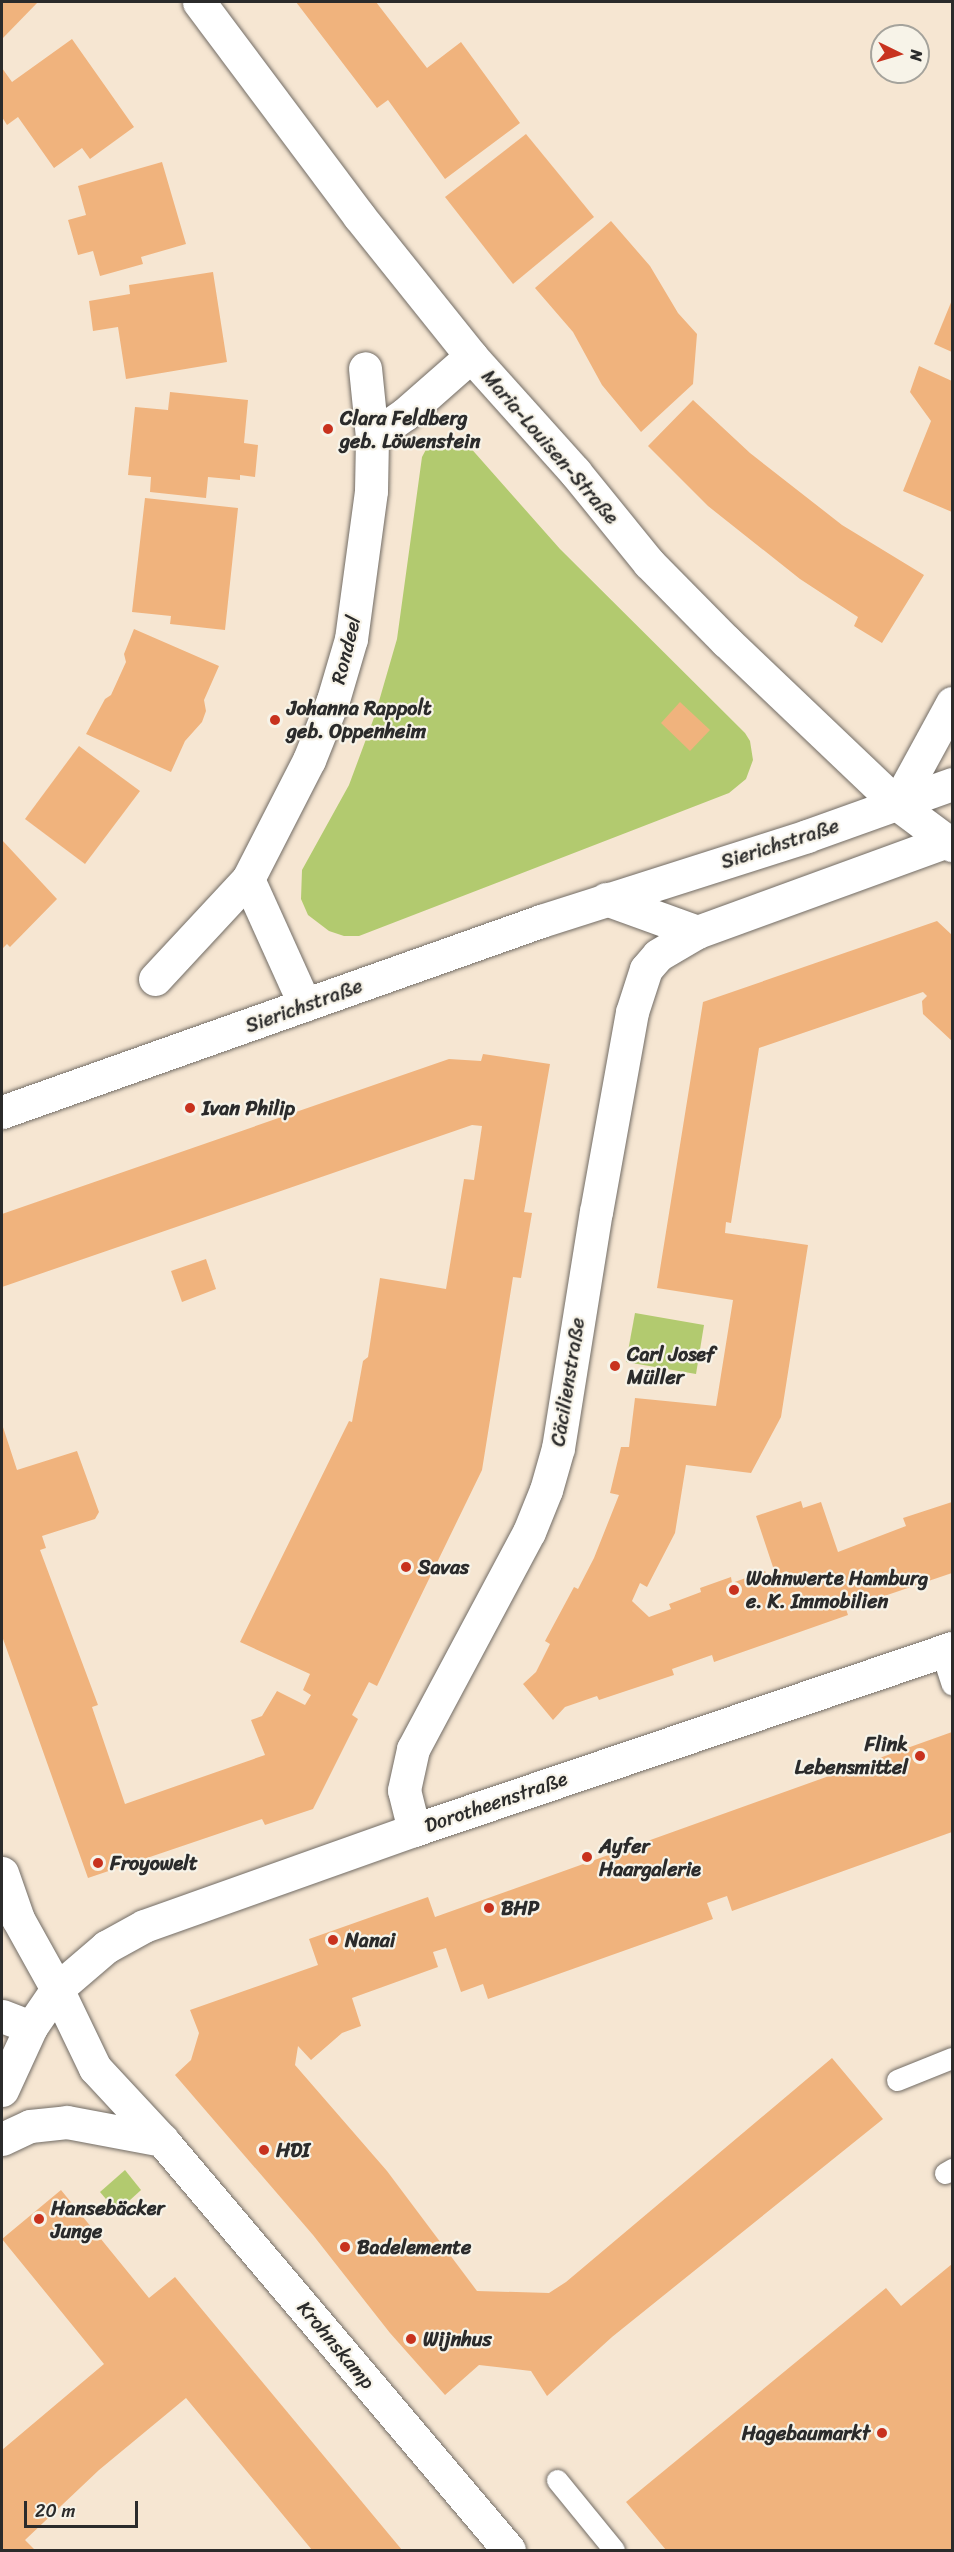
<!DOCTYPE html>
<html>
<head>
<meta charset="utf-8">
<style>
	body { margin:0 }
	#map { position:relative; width:954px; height:2552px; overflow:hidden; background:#f6e6d2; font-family:Sriracha,sans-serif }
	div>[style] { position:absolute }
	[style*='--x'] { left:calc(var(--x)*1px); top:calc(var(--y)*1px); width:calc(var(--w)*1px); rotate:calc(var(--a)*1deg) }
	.green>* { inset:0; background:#b2ca6f }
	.building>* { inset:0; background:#f0b37d }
	.roads { filter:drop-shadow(0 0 2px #726c65) drop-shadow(0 0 2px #726c65) }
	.service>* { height:21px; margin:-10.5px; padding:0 10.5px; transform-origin:10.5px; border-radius:10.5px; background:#fff }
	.minor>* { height:33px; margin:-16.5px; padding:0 16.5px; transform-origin:16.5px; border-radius:16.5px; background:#fff }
	.tertiary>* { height:33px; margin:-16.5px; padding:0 16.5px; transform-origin:16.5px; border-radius:16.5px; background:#fff }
	.secondary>* { height:33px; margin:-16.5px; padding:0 16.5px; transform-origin:16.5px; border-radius:16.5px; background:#fff }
	.dots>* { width:16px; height:16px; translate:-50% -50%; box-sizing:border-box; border:3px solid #f7f3e8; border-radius:50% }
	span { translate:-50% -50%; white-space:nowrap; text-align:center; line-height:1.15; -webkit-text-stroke:4.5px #f7f3e8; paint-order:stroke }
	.poi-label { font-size:20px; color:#2b2b2b; font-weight:700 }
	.left { translate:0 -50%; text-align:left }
	.right { translate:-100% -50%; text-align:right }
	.street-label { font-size:20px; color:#2b2b2b }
	.frame { position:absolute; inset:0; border:3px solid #2b2b2b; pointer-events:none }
	.north { position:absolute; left:870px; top:24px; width:60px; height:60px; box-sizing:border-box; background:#f7f3e8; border:2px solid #a5a39c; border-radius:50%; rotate:95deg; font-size:16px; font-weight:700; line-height:24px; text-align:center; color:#2b2b2b }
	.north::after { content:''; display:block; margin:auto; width:21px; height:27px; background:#c8321e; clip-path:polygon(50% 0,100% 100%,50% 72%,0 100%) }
	.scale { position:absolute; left:24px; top:2501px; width:114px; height:27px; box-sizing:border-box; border:3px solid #2b2b2b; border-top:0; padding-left:8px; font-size:18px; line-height:21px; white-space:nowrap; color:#2b2b2b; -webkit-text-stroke:4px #f7f3e8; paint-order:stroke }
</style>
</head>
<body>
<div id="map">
	<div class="green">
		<div style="clip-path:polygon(446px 436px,455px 437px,468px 445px,560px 549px,745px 733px,750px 741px,753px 760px,746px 779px,729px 793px,359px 936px,344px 936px,329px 931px,308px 915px,301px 899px,302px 870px,349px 785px,375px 715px,397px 639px,422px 457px,430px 442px)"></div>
		<div style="clip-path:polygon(635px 1313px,704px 1325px,696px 1374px,626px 1362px)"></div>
		<div style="clip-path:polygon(125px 2170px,141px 2190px,117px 2212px,100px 2192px)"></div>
	</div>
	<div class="building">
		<div style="clip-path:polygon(2px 2px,38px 2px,2px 39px)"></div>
		<div style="clip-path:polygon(296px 2px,376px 2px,427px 68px,461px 42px,520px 123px,445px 179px,388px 100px,377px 108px)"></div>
		<div style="clip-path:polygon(72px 39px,134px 127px,90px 159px,82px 148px,54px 168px,18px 117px,7px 125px,2px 117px,2px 68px,12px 82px)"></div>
		<div style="clip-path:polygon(526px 134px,594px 217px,513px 284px,445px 197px)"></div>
		<div style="clip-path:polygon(162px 162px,186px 244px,141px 257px,143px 264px,100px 276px,93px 251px,78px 255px,68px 220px,86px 215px,78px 186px)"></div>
		<div style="clip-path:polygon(611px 221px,650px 266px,678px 313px,697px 334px,693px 384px,641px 432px,602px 385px,573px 332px,535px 288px)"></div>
		<div style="clip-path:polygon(213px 272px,227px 362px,126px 379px,118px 327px,93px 331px,89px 301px,130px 294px,129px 285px)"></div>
		<div style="clip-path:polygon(952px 300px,952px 352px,934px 344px)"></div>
		<div style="clip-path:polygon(919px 366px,952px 381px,952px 512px,903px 491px,931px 421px,910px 392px)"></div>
		<div style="clip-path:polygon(170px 392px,248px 400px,244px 443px,258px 445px,255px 477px,240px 475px,240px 480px,208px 477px,206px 498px,150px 492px,151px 477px,128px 475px,135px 407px,168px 410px)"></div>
		<div style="clip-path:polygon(693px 400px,750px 453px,842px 525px,924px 575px,882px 643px,854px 626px,858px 617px,800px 579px,708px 506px,648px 446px)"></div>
		<div style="clip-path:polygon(145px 498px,238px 508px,225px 630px,170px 624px,171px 616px,132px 612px)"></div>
		<div style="clip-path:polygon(134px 629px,219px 666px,204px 700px,206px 711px,202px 722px,185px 741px,171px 772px,86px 734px,105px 699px,111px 695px,126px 662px,124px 654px)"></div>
		<div style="clip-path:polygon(680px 702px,710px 730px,690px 751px,661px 723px)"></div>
		<div style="clip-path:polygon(79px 746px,140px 791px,85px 864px,25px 819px)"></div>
		<div style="clip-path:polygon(2px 840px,57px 899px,10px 947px,7px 944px,2px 949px)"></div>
		<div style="clip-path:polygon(937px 921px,952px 935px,952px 1041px,923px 1014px,922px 1001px,927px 996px,923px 992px,759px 1048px,731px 1223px,726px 1222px,725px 1233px,808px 1245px,781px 1417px,751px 1473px,686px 1465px,675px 1533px,647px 1587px,640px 1583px,632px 1601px,649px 1617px,671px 1609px,669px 1604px,701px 1592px,700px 1588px,731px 1577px,732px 1583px,765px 1571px,767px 1575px,775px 1573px,756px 1516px,801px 1501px,803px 1508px,821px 1502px,838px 1552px,906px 1526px,903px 1518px,952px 1502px,952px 1573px,846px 1609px,848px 1615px,714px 1662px,712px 1655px,672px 1669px,674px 1675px,599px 1700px,597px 1696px,565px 1707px,553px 1720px,523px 1684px,536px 1672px,550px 1644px,545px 1641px,574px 1587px,578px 1589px,594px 1558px,619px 1495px,610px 1493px,621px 1447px,629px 1447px,635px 1398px,716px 1406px,733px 1300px,657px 1288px,703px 1002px)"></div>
		<div style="clip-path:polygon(483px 1054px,550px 1064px,524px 1212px,532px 1213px,521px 1278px,513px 1277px,482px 1470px,377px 1686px,369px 1682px,352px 1715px,358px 1719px,313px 1809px,265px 1825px,262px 1819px,88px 1878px,2px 1636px,2px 1424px,17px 1470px,77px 1451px,99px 1512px,95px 1519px,42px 1536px,46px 1548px,40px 1550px,98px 1705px,92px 1707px,125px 1804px,265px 1755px,251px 1720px,262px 1716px,277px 1691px,305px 1705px,311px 1695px,303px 1690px,310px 1674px,240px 1642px,349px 1421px,352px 1422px,363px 1361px,368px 1357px,380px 1278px,446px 1289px,464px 1179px,474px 1180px,482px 1126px,472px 1125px,2px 1287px,2px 1214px,449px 1059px,481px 1061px)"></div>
		<div style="clip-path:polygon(206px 1259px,216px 1289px,182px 1302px,171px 1271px)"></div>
		<div style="clip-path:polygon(952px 1732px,952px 1832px,732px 1911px,727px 1896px,707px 1903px,713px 1919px,488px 1999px,483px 1984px,461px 1992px,446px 1948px,433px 1952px,438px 1967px,352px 1998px,361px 2026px,342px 2033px,311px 2060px,298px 2046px,295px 2065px,387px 2171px,477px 2291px,549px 2293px,566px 2282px,832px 2058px,883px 2119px,612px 2337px,547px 2396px,531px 2371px,479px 2365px,445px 2395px,390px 2333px,313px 2235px,175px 2075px,191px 2060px,199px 2033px,190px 2010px,318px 1965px,309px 1939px,428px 1897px,435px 1917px)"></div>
		<div style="clip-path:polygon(61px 2190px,149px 2298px,175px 2277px,402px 2550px,312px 2550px,186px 2398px,99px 2470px,25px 2540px,35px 2550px,2px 2550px,2px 2450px,104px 2364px,2px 2239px)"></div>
		<div style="clip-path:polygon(952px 2264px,952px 2550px,666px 2550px,626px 2502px,886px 2288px,901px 2306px)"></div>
	</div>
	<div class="roads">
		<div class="service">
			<div style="--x:941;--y:1651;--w:35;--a:72"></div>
			<div style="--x:897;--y:2080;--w:59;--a:-21.8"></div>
			<div style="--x:945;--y:2173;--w:8;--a:-30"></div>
			<div style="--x:557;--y:2480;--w:90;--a:50.8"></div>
		</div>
		<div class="minor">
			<div style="--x:372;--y:437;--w:40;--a:-34.9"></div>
			<div style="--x:405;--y:414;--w:88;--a:-41.3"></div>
			<div style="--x:897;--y:804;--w:115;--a:-61.4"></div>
			<div style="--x:248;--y:879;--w:138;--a:65.7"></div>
			<div style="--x:606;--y:899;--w:97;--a:19.9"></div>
			<div style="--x:155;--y:979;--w:137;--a:-47.1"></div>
			<div style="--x:248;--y:879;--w:134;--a:-62.9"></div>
			<div style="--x:309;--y:760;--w:65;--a:-68.2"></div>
			<div style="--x:333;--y:700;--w:64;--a:-73.6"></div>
			<div style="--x:351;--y:639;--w:149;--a:-82.3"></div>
			<div style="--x:371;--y:491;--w:54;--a:-88.9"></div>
			<div style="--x:372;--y:437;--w:69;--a:-95.8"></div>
			<div style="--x:414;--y:1830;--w:41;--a:-104"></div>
			<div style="--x:404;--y:1790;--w:42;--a:-77.6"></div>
			<div style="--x:413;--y:1749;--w:246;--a:-61.9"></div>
			<div style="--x:529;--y:1532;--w:45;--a:-68"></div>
			<div style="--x:546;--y:1490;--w:44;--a:-74.1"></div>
			<div style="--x:558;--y:1448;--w:239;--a:-80.9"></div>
			<div style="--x:596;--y:1212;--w:203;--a:-79.8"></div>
			<div style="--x:632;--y:1012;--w:45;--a:-72"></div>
			<div style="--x:646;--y:969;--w:18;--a:-49"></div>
			<div style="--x:658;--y:955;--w:45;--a:-30.5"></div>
			<div style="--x:697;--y:932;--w:266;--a:-20"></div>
			<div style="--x:2;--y:1873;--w:49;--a:70.8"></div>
			<div style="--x:18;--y:1919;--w:80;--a:60.9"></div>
			<div style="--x:57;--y:1989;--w:88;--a:64.3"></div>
			<div style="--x:95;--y:2068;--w:98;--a:47.1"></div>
			<div style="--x:162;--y:2140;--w:537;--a:49.76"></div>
			<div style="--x:2;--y:2016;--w:31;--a:21"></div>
			<div style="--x:2;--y:2139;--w:31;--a:-25"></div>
			<div style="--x:30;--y:2126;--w:37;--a:-6"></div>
			<div style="--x:67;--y:2122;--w:97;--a:10.7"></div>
		</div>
		<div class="tertiary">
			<div style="--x:2;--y:2090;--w:69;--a:-65.3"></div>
			<div style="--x:31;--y:2027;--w:46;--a:-55.6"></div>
			<div style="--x:57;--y:1989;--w:65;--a:-40.6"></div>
			<div style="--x:106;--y:1947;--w:43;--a:-28.9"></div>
			<div style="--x:144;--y:1926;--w:287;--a:-19.6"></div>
			<div style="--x:414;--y:1830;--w:568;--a:-18.69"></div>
		</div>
		<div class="secondary">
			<div style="--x:199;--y:2;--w:267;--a:53.2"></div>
			<div style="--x:359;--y:216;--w:179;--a:51.3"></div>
			<div style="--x:471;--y:356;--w:156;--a:48.1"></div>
			<div style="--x:575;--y:472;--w:117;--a:50.9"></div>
			<div style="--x:649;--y:563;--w:110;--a:45.4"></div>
			<div style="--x:726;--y:641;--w:236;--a:43.6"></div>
			<div style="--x:897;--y:804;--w:69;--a:36.7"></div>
			<div style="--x:2;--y:1112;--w:572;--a:-19.51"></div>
			<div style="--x:541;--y:921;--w:279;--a:-17.7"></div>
			<div style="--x:807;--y:836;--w:154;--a:-19.7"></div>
		</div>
	</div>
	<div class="dots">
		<div style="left:328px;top:429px;background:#c8321e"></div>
		<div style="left:275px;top:720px;background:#c8321e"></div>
		<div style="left:190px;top:1108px;background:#c8321e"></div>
		<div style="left:615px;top:1366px;background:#c8321e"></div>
		<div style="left:406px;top:1567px;background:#c8321e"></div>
		<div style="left:734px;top:1590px;background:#c8321e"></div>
		<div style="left:920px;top:1756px;background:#c8321e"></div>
		<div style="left:587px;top:1857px;background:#c8321e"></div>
		<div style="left:98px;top:1863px;background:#c8321e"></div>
		<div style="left:489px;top:1908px;background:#c8321e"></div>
		<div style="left:333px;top:1940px;background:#c8321e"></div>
		<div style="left:264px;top:2150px;background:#c8321e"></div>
		<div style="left:39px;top:2219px;background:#c8321e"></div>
		<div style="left:345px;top:2247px;background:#c8321e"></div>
		<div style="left:411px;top:2339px;background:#c8321e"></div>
		<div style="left:882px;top:2433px;background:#c8321e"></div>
	</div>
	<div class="poi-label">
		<span class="left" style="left:340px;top:430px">Clara Feldberg<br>geb. Löwenstein</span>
		<span class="left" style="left:287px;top:720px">Johanna Rappolt<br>geb. Oppenheim</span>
		<span class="left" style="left:202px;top:1108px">Ivan Philip</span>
		<span class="left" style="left:627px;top:1366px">Carl Josef<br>Müller</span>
		<span class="left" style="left:418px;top:1567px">Savas</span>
		<span class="left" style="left:746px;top:1590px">Wohnwerte Hamburg<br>e. K. Immobilien</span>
		<span class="right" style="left:908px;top:1756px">Flink<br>Lebensmittel</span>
		<span class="left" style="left:599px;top:1858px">Ayfer<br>Haargalerie</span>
		<span class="left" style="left:110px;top:1863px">Froyowelt</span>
		<span class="left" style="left:501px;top:1908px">BHP</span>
		<span class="left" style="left:345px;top:1940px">Nanai</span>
		<span class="left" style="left:276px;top:2150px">HDI</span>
		<span class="left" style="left:51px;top:2220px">Hansebäcker<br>Junge</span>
		<span class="left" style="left:357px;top:2247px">Badelemente</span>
		<span class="left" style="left:423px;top:2339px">Wijnhus</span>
		<span class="right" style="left:870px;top:2433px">Hagebaumarkt</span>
	</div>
	<div class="street-label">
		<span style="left:550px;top:447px;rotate:49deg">Maria-Louisen-Straße</span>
		<span style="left:346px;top:650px;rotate:-76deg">Rondeel</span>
		<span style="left:780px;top:844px;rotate:-18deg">Sierichstraße</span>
		<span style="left:304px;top:1006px;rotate:-20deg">Sierichstraße</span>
		<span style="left:568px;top:1382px;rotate:-81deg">Cäcilienstraße</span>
		<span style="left:496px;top:1802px;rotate:-19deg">Dorotheenstraße</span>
		<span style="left:336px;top:2345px;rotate:50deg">Krohnskamp</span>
	</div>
	<div class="frame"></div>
	<div class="north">N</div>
	<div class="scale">20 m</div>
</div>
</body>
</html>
